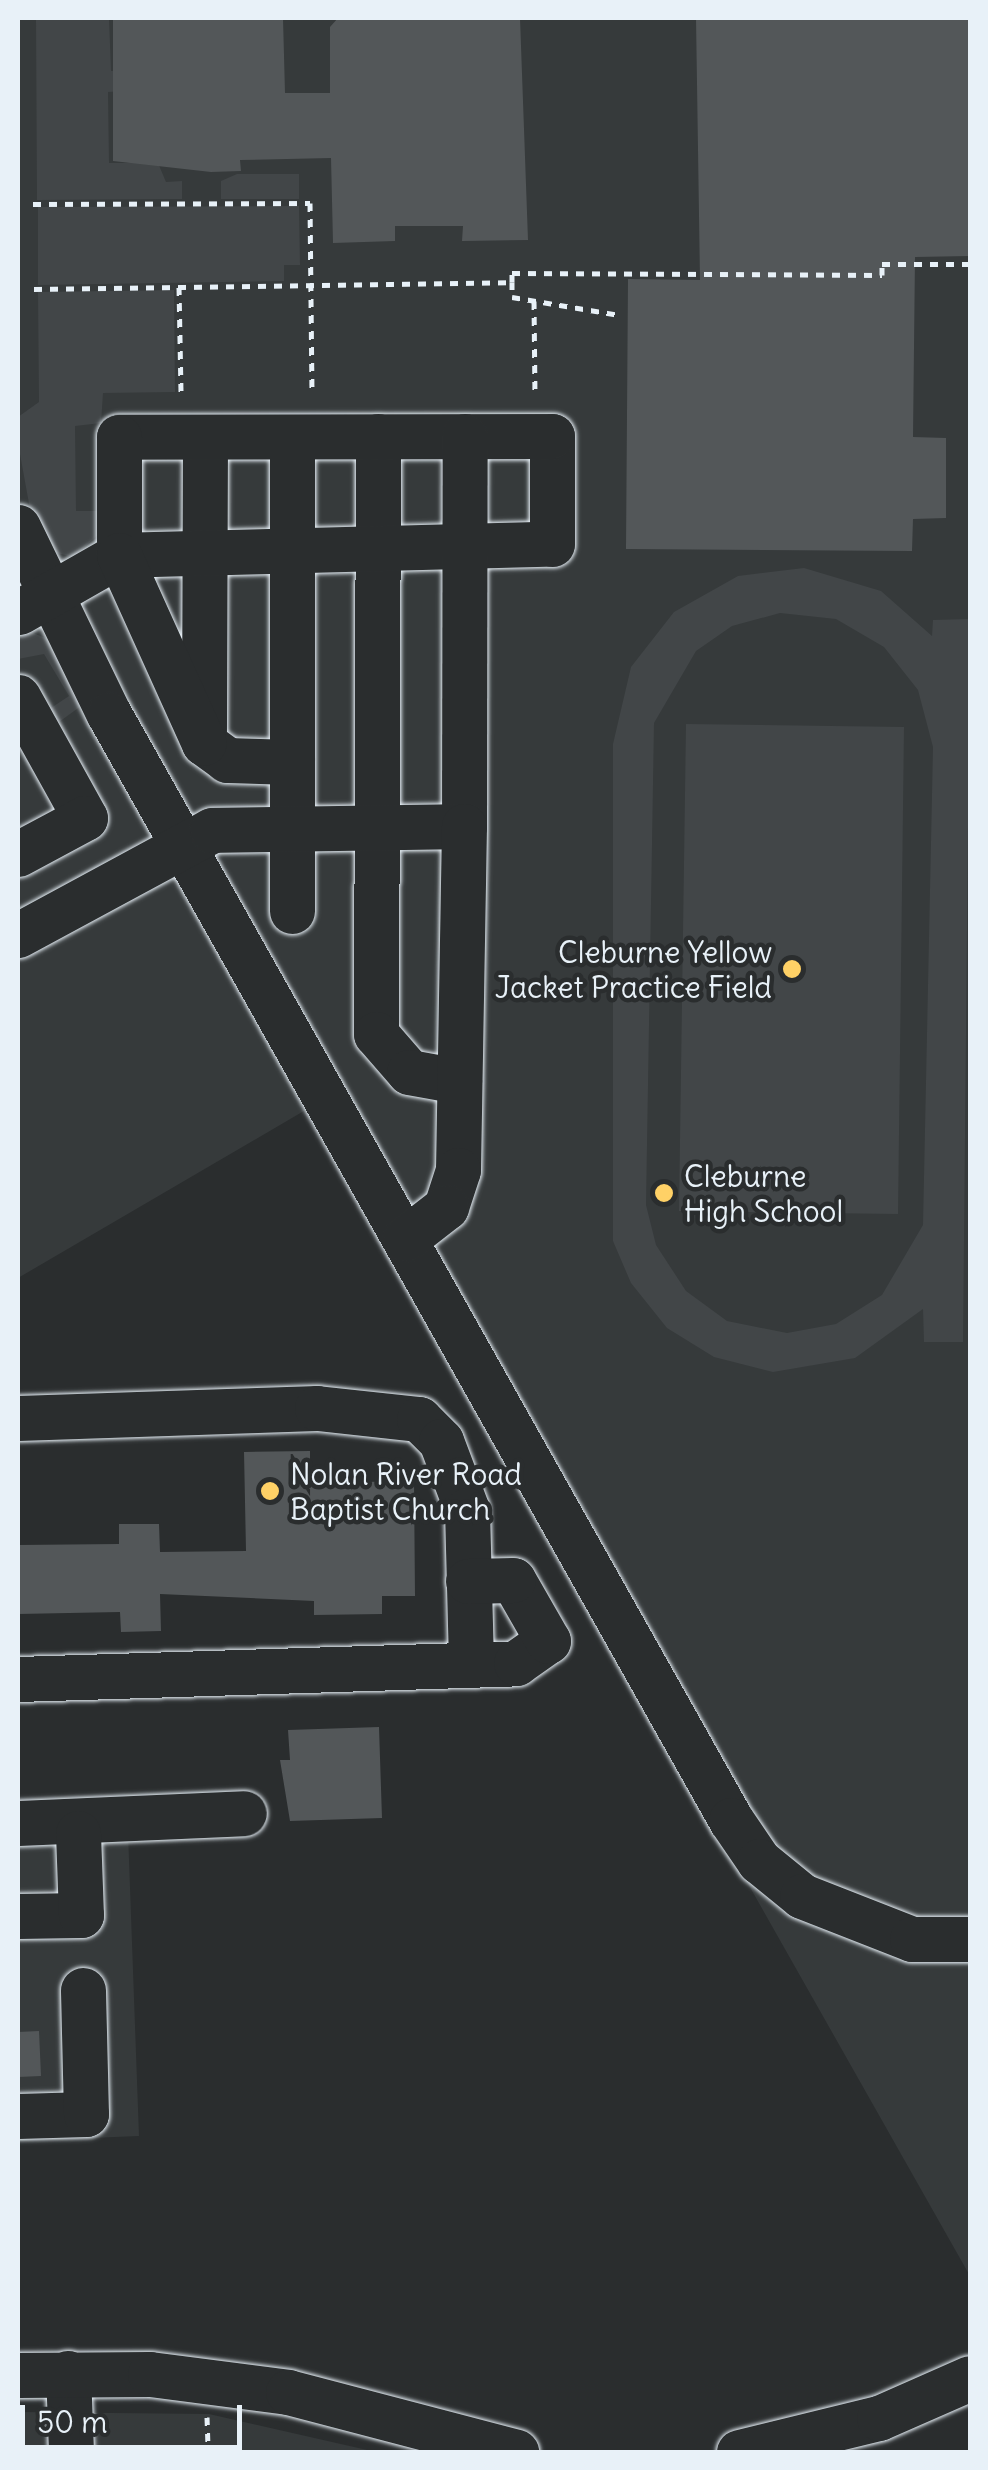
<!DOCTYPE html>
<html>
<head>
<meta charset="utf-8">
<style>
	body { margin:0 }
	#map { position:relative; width:988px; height:2470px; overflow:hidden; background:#2a2d2e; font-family:Delius,sans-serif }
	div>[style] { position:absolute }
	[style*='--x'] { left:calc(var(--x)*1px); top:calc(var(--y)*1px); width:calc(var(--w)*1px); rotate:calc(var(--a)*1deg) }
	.built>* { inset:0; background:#363a3b }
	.green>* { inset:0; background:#424648 }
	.building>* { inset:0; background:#535759 }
	.path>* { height:5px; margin-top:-2.5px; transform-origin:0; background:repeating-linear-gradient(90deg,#e8f1f8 0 8px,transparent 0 16px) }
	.roads { filter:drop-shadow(0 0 2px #e8f1f8) drop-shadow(0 0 2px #e8f1f8) }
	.minor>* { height:45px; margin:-22.5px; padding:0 22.5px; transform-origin:22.5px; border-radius:22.5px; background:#2a2d2e }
	.dots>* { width:28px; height:28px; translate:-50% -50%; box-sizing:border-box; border:5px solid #2a2d2e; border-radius:50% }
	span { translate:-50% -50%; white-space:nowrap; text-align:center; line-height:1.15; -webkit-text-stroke:9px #2a2d2e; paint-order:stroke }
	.poi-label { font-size:30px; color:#e8f1f8 }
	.right { translate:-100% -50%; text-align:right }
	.left { translate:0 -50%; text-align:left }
	.frame { position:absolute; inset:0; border:20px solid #e8f1f8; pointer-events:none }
	.scale { position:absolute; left:20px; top:2405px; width:222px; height:45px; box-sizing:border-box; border:5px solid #e8f1f8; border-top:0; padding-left:12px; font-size:30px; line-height:35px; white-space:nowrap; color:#e8f1f8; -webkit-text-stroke:8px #2a2d2e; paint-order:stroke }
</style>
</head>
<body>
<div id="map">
	<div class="built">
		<div style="clip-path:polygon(18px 18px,970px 18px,970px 2276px,309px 1108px,18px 1278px)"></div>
		<div style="clip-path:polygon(128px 1832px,139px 2136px,18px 2141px,18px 1835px)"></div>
		<div style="clip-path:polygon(18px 2412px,209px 2414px,376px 2452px,18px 2452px)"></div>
	</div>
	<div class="green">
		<div style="clip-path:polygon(36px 18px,109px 18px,111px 71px,124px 71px,124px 91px,108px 92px,109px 163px,158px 163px,166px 182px,182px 181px,182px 199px,37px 200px)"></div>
		<div style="clip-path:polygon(237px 174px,299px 174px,299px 199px,221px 199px,221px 181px)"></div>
		<div style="clip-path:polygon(299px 206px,300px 265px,284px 265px,284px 281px,38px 285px,38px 207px)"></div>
		<div style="clip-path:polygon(174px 290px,175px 392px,103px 393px,101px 423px,75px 426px,76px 511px,98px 511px,102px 531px,73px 557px,49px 551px,34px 531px,18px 443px,18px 417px,39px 402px,38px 292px)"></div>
		<div style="clip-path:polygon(evenodd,804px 568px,881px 591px,932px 636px,933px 620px,970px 619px,963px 1342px,924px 1342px,923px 1309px,855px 1358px,773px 1372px,714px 1357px,667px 1328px,631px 1283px,613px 1241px,613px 744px,631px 667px,674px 612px,738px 576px,804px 568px,780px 613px,836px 619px,884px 647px,918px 690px,933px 747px,923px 1225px,882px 1295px,836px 1324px,787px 1333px,727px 1321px,686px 1291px,656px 1245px,646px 1205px,654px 723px,696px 651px,732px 626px,780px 613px)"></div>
		<div style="clip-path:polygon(18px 627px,48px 639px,81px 706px,59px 722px,48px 710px,69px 696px,44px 654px,18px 659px)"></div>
		<div style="clip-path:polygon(686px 724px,904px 727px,898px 1214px,679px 1211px)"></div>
	</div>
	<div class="building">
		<div style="clip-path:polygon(113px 18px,283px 18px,285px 93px,330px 93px,330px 27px,338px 18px,520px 18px,528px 240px,462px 241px,463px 226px,395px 226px,395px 241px,333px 243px,331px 158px,240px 160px,241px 171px,211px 172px,113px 161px)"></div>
		<div style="clip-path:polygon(696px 18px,970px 18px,970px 256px,915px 257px,913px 437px,946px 438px,946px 518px,913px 519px,912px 551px,626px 549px,628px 279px,700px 280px)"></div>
		<div style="clip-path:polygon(310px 1451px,310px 1483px,414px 1481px,415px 1596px,382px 1596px,382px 1614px,314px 1615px,314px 1601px,160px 1594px,161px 1631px,121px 1632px,120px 1612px,18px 1614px,18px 1545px,119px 1544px,119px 1524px,159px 1524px,160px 1552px,246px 1551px,244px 1452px)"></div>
		<div style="clip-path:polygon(379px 1727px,382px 1818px,290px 1821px,280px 1760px,290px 1760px,288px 1730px)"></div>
		<div style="clip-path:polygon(39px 2031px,41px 2076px,18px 2077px,18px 2032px)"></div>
	</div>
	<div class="path">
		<div style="--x:33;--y:204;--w:277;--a:-0.2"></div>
		<div style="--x:310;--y:203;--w:191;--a:89.4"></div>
		<div style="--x:512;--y:282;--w:15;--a:90"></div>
		<div style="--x:512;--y:297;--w:109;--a:9.5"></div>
		<div style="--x:179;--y:287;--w:109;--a:88.9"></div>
		<div style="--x:34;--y:289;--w:478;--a:-0.8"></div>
		<div style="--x:512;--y:282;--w:9;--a:-90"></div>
		<div style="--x:512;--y:273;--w:370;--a:0.3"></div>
		<div style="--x:882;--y:275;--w:11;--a:-90"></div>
		<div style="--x:882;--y:264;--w:88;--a:0"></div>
		<div style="--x:534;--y:301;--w:91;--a:89.4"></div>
		<div style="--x:207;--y:2417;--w:33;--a:88"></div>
	</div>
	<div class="roads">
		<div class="minor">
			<div style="--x:378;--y:436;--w:598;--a:90.19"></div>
			<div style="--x:376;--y:1034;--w:50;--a:49"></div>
			<div style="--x:409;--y:1072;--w:51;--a:10.2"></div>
			<div style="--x:205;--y:437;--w:306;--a:90.2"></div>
			<div style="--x:204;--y:743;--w:29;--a:36"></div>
			<div style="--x:227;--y:760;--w:65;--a:1.8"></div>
			<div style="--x:18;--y:527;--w:208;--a:64.1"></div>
			<div style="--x:109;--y:714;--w:1269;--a:60.65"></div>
			<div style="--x:731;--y:1820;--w:50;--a:55.7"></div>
			<div style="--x:759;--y:1861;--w:55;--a:39.1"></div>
			<div style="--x:802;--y:1896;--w:118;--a:21.4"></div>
			<div style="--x:912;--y:1939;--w:58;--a:0"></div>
			<div style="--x:19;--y:612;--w:115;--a:-29.7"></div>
			<div style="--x:119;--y:555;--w:433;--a:-1.5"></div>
			<div style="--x:552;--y:544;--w:108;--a:-90"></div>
			<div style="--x:552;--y:436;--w:433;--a:179.9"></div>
			<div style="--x:119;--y:437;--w:118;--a:90"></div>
			<div style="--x:119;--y:555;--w:206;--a:65.7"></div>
			<div style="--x:18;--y:697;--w:138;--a:61"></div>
			<div style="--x:85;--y:818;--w:76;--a:151.8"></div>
			<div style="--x:464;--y:826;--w:390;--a:-89.9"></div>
			<div style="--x:292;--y:911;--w:474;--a:-90"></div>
			<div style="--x:18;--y:935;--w:221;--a:-28.4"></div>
			<div style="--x:212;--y:830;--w:252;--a:-0.9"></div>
			<div style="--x:464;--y:826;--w:344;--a:91"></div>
			<div style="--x:458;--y:1170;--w:39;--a:108"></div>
			<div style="--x:446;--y:1207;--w:52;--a:142"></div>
			<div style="--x:18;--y:1418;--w:299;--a:-1.9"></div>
			<div style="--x:317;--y:1408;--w:103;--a:6.2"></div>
			<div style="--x:419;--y:1419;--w:31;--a:45"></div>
			<div style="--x:441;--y:1441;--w:74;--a:69.4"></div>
			<div style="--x:467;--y:1510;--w:154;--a:88.5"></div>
			<div style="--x:18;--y:1679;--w:498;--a:-1.8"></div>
			<div style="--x:516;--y:1663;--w:39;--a:-35"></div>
			<div style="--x:548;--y:1641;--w:70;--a:-119.8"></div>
			<div style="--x:513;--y:1580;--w:45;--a:178.7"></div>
			<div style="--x:18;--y:1823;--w:226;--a:-2.5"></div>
			<div style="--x:18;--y:1916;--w:63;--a:-0.9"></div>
			<div style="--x:81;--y:1915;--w:82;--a:-92.1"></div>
			<div style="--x:18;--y:2116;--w:68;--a:-1.7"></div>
			<div style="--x:86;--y:2114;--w:124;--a:-91.4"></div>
			<div style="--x:68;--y:2373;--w:79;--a:87.8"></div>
			<div style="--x:18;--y:2375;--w:132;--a:-0.4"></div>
			<div style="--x:150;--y:2374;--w:139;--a:7.4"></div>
			<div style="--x:288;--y:2392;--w:236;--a:14.7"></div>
			<div style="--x:739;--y:2452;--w:144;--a:-13.7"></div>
			<div style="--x:879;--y:2418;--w:99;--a:-23.7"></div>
		</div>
	</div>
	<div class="dots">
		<div style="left:792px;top:969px;background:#ffd166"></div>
		<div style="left:664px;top:1193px;background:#ffd166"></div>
		<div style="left:270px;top:1491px;background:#ffd166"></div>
	</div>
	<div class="poi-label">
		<span class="right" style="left:772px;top:969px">Cleburne Yellow<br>Jacket Practice Field</span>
		<span class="left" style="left:684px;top:1193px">Cleburne<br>High School</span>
		<span class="left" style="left:290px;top:1491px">Nolan River Road<br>Baptist Church</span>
	</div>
	<div class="frame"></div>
	<div class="scale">50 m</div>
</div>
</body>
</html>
